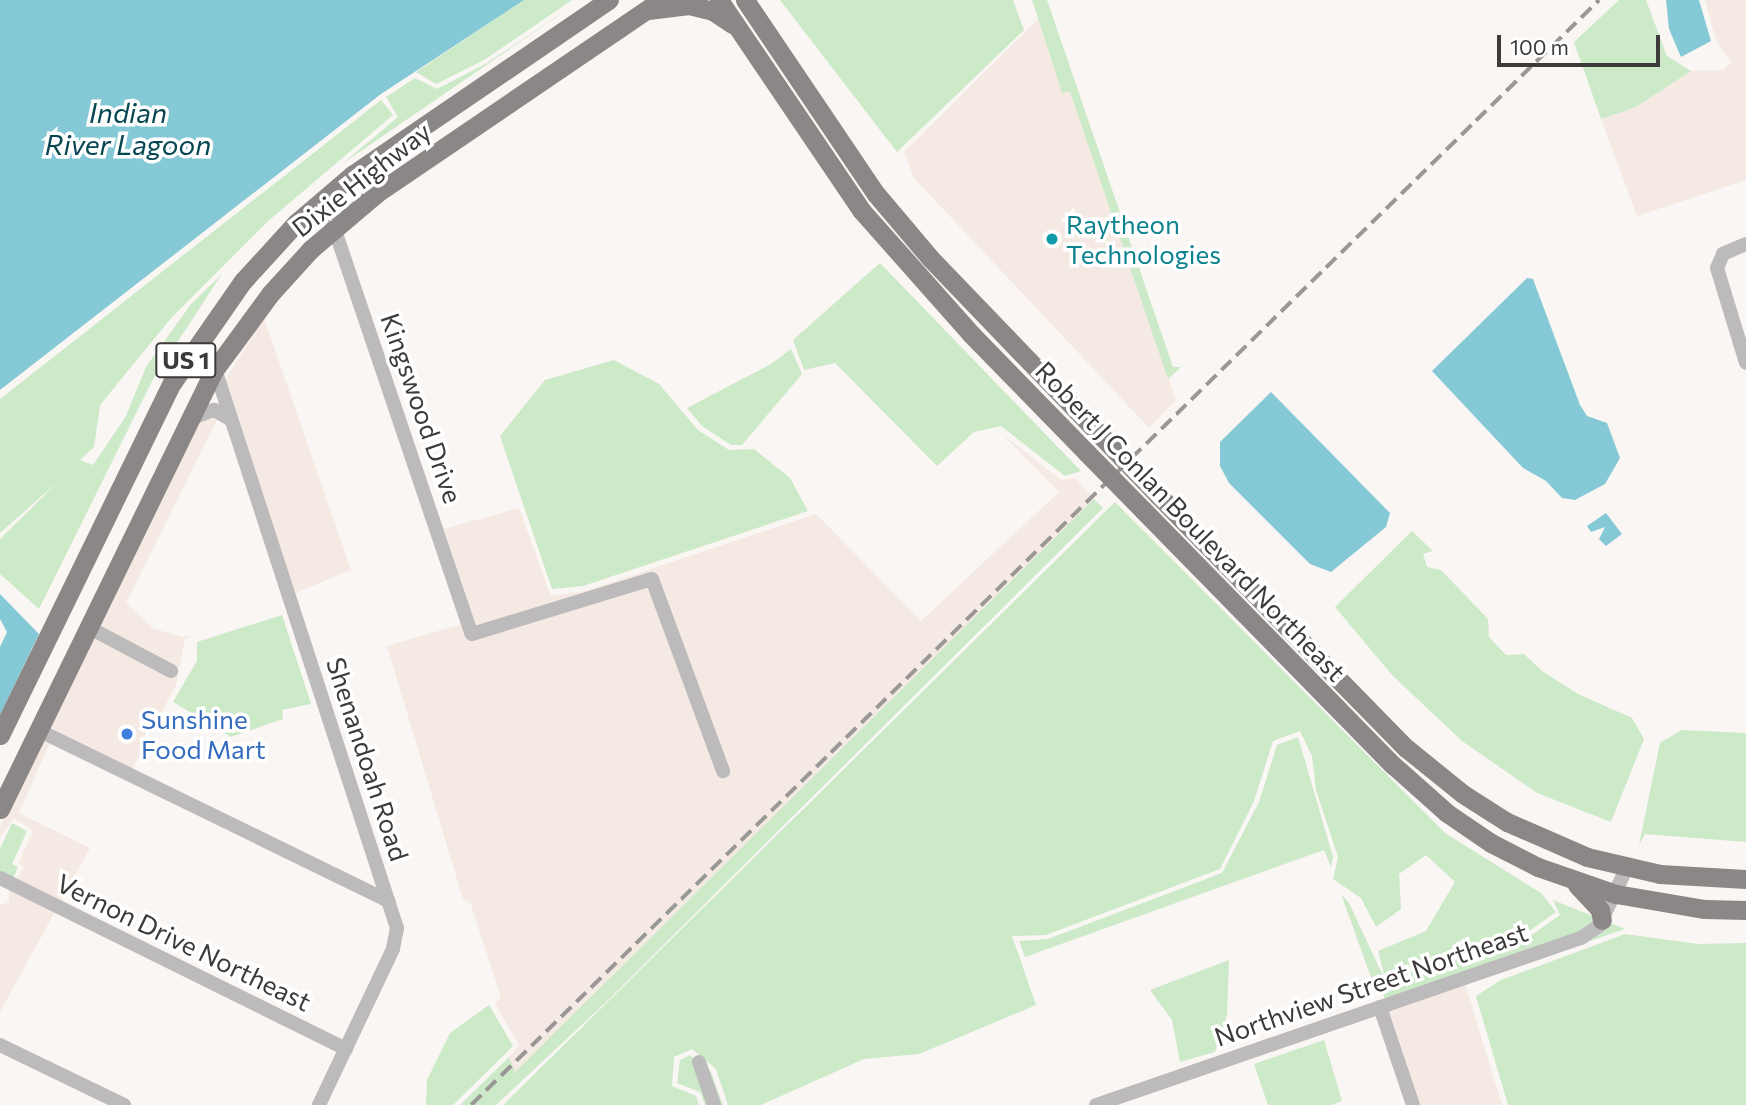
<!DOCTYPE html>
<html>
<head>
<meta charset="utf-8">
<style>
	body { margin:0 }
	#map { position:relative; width:1746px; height:1105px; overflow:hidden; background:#faf6f4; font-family:Commissioner,sans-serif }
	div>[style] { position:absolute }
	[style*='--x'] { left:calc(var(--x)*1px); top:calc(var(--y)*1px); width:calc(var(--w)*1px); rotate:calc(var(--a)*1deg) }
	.built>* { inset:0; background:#f4eae3 }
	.green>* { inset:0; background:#cce9c8 }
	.water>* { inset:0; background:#85c9d6 }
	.minor>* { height:14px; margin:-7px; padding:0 7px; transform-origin:7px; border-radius:7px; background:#bcbaba }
	.major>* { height:19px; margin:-9.5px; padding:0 9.5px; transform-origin:9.5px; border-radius:9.5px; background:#8b8787 }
	.rail>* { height:3.5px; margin-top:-1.75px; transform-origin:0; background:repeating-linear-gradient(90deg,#9a9896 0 14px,transparent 0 21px) }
	.major-bridge>* { height:19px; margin:-9.5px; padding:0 9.5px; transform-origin:9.5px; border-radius:9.5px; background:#8b8787 }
	.dots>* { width:19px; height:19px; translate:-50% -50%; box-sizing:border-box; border:4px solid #fff; border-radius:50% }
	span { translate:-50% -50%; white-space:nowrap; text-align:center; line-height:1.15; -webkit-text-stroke:7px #fff; paint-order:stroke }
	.shield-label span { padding:2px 5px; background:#fff; border:2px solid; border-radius:5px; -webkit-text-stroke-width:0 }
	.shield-label { font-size:24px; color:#3c3b3a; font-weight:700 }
	.street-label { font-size:26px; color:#3c3b3a }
	.culture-label { font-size:26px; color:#0d838f }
	.left { translate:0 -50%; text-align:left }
	.shop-label { font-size:26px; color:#366cbe }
	.water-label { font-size:28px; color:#074751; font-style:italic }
	.scale { position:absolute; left:1497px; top:35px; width:163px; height:32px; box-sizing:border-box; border:4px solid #3c3b3a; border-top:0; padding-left:9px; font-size:21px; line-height:24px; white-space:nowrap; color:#3c3b3a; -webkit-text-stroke:5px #fff; paint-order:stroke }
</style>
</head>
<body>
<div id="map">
	<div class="built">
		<div style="clip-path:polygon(1705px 0,1746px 0,1746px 180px,1637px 216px,1601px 119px,1636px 107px,1691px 71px,1723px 70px,1731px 62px,1716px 41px)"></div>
		<div style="clip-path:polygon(1038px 19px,1062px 93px,1070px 92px,1176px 400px,1149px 428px,914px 178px,904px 152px)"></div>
		<div style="clip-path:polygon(264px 318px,351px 570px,283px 598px,240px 421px,225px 380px)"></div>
		<div style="clip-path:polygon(213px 416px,217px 420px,126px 603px,154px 629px,183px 637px,195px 635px,185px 639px,176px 685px,127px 779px,52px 744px,48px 747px,19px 813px,90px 848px,0 1012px,0 905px,9px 902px,9px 887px,24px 868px,19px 862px,33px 831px,14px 818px,0 837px,0 827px,91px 635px,172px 679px,179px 669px,96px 624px,170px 472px,201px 420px)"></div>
		<div style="clip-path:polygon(1001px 433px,1061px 480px,1075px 478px,1094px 499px,514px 1073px,509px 1057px,519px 1045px,495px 1004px,501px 997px,470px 902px,463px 899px,387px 646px,462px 624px,469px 641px,659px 582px,656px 572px,477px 627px,444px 529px,519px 508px,551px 596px,585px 591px,816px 514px,921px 621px,1059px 492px)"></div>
		<div style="clip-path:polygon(1465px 984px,1502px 1105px,1420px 1105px,1389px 1010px)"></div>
	</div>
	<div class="green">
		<div style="clip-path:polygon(524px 0,572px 0,484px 60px,436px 84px,416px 72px)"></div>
		<div style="clip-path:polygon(581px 0,342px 164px,398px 117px,386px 97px,415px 78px,437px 89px,487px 63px)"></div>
		<div style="clip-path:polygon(780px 0,1013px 0,1024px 30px,897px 152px)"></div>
		<div style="clip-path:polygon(1032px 0,1047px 0,1173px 367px,1181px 367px,1305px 254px,1168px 379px,1070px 92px,1062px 93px)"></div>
		<div style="clip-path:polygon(1619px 0,1646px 0,1667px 56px,1691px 71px,1636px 107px,1601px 119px,1574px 42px)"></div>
		<div style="clip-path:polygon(381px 100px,393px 115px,267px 222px,172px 317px,100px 405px,94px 447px,80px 460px,93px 465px,126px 416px,146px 367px,191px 304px,222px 274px,153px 379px,39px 609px,0 574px,0 539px,60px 480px,0 533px,0 399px)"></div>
		<div style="clip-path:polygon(880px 263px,1081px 471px,1065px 476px,1001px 426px,974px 432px,937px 466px,835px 363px,804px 370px,793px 340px)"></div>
		<div style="clip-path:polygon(791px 349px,802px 374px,742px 445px,731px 445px,702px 426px,687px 408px,771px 364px)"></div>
		<div style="clip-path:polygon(614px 360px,659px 384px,698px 430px,729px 450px,754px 449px,790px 478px,808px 511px,583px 586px,552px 589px,500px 436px,545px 380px)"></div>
		<div style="clip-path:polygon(1094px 499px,1103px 508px,604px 1004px,496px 1105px,460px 1105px,509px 1057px,515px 1072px)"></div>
		<div style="clip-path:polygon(1115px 502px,1445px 833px,1541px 893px,1556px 912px,1516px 940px,1384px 974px,1378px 951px,1426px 931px,1455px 882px,1426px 855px,1399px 874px,1401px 909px,1376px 927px,1361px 898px,1333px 879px,1338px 857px,1316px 790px,1312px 756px,1300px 731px,1273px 741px,1254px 801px,1220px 869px,1046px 935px,1012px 936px,1036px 1005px,919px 1054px,864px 1059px,761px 1105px,728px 1105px,716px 1069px,692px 1049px,674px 1057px,672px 1086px,696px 1096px,699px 1105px,503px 1105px)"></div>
		<div style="clip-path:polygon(1412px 531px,1433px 551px,1423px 554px,1427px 567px,1441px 570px,1488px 619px,1489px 637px,1506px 655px,1524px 654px,1542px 671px,1578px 694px,1632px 718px,1644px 739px,1611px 822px,1537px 793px,1462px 741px,1392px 675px,1335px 607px)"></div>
		<div style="clip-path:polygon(282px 615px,311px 704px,282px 710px,283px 719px,231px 737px,173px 702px,197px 661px,197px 642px)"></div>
		<div style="clip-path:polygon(1682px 730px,1746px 733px,1746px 842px,1645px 834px,1639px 845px,1660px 743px)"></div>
		<div style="clip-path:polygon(1298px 737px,1333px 857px,1331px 867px,1324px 850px,1025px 957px,1019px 941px,1048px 939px,1222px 873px,1259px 802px,1277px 745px)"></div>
		<div style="clip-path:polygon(12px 823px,27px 831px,12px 864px,18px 867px,12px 881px,0 874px,0 849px)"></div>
		<div style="clip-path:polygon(1341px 894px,1349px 903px,1384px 978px,1519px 944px,1560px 915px,1553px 900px,1625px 929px,1389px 1010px,1383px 993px,1377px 994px)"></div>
		<div style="clip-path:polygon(1625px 934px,1698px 944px,1746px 943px,1746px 1105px,1508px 1105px,1476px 996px,1501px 980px)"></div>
		<div style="clip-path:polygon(1229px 960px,1227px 1015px,1215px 1052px,1180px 1062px,1172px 1020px,1150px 990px)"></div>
		<div style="clip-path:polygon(489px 1005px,513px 1046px,453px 1105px,426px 1105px,427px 1080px,450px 1033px)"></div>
		<div style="clip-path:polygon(1324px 1040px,1342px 1101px,1332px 1105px,1268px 1105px,1254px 1064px)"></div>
		<div style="clip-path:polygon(690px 1055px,711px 1072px,723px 1105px,705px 1105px,700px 1092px,677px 1083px,680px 1060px)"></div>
	</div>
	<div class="water">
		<div style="clip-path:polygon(0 0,524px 0,381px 94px,0 390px)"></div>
		<div style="clip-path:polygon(1666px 0,1699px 0,1711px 41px,1681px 57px,1669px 29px)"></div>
		<div style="clip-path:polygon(1527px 278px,1533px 279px,1580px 405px,1587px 416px,1607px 423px,1620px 458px,1605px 484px,1575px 500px,1562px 498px,1546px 481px,1523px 468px,1432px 371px)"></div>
		<div style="clip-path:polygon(1271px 392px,1390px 513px,1386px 527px,1331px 572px,1310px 564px,1229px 483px,1220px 466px,1220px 442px)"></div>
		<div style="clip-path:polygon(1606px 513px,1622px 534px,1606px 546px,1599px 539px,1605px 527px,1591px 532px,1587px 526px)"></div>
		<div style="clip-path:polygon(0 594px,39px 634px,0 715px,0 647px,7px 632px,0 619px)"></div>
	</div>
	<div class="minor">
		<div style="--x:324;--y:198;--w:460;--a:71.3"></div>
		<div style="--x:472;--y:634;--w:188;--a:-17"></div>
		<div style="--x:652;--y:579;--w:205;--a:69.7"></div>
		<div style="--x:1746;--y:244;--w:25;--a:157"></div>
		<div style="--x:1723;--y:254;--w:15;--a:113"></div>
		<div style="--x:1717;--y:268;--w:99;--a:73"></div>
		<div style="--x:215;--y:369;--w:588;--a:71.97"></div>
		<div style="--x:397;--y:928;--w:21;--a:101"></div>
		<div style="--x:393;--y:949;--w:173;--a:115.4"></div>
		<div style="--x:190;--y:419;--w:26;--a:-21"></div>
		<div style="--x:214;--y:410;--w:20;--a:30"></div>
		<div style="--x:88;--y:627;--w:94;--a:27.9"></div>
		<div style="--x:38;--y:730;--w:390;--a:26"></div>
		<div style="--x:0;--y:878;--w:386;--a:26.3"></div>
		<div style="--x:1380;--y:1007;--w:103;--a:71.4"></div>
		<div style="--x:0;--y:1045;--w:138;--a:25.8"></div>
		<div style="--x:699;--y:1062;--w:46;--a:70.8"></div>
		<div style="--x:1096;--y:1105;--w:513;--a:-19"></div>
		<div style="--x:1581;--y:938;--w:22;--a:-34"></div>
		<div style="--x:1599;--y:926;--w:65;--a:-64.6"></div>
	</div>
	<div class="major">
		<div style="--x:719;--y:0;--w:254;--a:55.9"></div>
		<div style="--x:861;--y:210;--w:166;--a:48.4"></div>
		<div style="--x:971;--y:334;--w:166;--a:45.7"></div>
		<div style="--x:745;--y:0;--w:234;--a:56"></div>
		<div style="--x:876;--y:194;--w:84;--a:49.8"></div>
		<div style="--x:930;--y:258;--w:250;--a:46.1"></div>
		<div style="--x:648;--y:10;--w:41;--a:-7"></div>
		<div style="--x:689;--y:5;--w:25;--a:14"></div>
		<div style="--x:713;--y:11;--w:23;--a:34"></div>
		<div style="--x:1158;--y:495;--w:354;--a:45.6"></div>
		<div style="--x:1406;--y:748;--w:73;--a:38.9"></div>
		<div style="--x:1463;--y:794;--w:52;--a:32.5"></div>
		<div style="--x:1507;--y:822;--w:87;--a:23.6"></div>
		<div style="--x:1587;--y:857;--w:75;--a:13.1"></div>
		<div style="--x:1660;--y:874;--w:86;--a:3.3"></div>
		<div style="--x:1143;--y:510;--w:357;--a:45.6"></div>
		<div style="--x:1393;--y:765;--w:72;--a:41.6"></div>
		<div style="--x:1447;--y:813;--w:53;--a:34.3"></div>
		<div style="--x:1491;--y:843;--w:53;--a:27.1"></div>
		<div style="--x:1538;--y:867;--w:83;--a:19.1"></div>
		<div style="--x:1616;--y:894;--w:90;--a:9.6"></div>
		<div style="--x:1705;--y:909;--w:41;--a:1.4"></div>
		<div style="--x:0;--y:735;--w:392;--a:-64"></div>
		<div style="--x:172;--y:383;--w:124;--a:-55.2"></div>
		<div style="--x:243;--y:281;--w:79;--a:-47.6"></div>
		<div style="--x:296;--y:223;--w:74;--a:-40.6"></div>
		<div style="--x:352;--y:175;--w:311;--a:-34.3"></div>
		<div style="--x:0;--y:809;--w:490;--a:-64"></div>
		<div style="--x:215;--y:369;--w:93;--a:-53.7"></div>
		<div style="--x:270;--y:294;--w:61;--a:-47.7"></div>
		<div style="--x:311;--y:249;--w:87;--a:-40.3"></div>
		<div style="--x:377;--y:193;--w:343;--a:-34.2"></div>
		<div style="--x:1577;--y:885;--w:34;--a:47"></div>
		<div style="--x:1600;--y:910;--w:10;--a:79"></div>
	</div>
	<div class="rail">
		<div style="--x:471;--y:1105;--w:1579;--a:-44.41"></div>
	</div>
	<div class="major-bridge">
		<div style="--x:1103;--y:438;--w:79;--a:46"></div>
		<div style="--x:1087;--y:453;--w:80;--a:45.5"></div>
	</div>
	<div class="dots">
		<div style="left:1052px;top:239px;background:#0f9aa8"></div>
		<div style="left:127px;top:734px;background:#3f7fe0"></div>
	</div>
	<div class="shield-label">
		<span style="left:186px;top:360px">US 1</span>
	</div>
	<div class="street-label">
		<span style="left:361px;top:179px;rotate:-38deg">Dixie Highway</span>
		<span style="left:422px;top:408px;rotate:71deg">Kingswood Drive</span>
		<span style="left:1191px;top:521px;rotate:46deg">Robert J Conlan Boulevard Northeast</span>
		<span style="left:368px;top:759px;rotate:72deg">Shenandoah Road</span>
		<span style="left:184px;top:942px;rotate:26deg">Vernon Drive Northeast</span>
		<span style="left:1371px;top:984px;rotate:-19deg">Northview Street Northeast</span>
	</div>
	<div class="culture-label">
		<span class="left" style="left:1066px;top:239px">Raytheon<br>Technologies</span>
	</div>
	<div class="shop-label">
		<span class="left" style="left:141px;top:734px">Sunshine<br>Food Mart</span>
	</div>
	<div class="water-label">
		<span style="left:128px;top:128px">Indian<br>River Lagoon</span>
	</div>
	<div class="scale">100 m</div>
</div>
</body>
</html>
